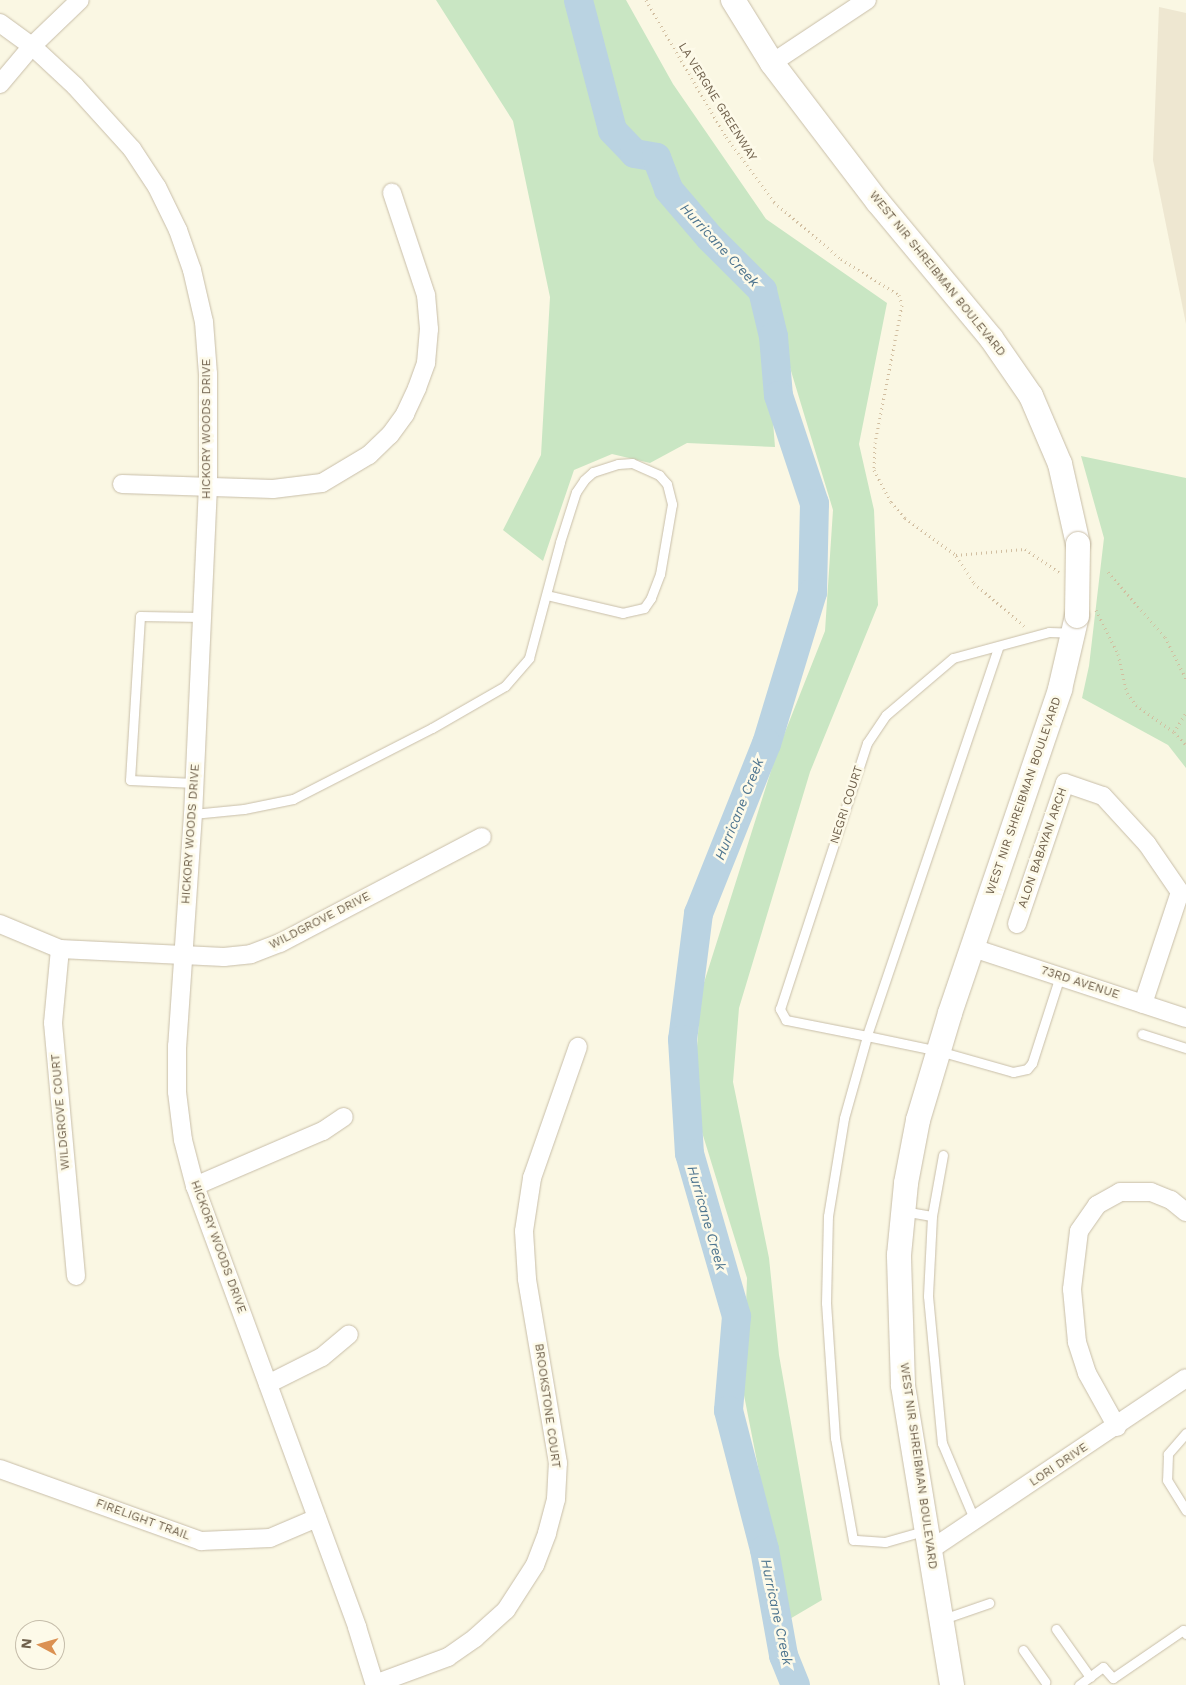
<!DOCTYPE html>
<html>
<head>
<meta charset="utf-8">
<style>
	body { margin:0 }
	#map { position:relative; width:1186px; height:1685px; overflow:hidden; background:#faf7e3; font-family:"Work Sans",sans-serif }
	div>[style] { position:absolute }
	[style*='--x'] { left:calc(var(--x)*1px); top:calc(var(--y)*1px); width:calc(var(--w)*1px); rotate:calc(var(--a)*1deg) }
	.residential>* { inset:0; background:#eee7d1 }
	.green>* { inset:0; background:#c9e6c3 }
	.river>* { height:29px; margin:-14.5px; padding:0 14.5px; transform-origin:14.5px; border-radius:14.5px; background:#bad3e2 }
	.path>* { height:3px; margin-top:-1.5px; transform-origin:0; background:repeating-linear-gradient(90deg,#d2bfa1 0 1px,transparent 0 5px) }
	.roads { filter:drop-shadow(0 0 1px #c8bea9) drop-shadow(0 0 1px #c8bea9) }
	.service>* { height:9px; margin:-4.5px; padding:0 4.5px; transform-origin:4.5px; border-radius:4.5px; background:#fff }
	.minor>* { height:18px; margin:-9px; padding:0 9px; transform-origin:9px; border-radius:9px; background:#fff }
	.secondary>* { height:24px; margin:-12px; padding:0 12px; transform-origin:12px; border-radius:12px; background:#fff }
	.bridges { filter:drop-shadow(0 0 1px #cabfa7) drop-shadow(0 0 1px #cabfa7) }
	.secondary-bridge>* { height:24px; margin:-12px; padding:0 12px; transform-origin:12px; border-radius:12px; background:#fff }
	span { translate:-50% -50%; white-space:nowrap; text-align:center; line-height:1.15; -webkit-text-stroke:5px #fdfae9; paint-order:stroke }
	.street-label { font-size:12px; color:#70614c }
	.water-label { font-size:14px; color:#4e758f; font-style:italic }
	.north { position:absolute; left:15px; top:1620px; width:50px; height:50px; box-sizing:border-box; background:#fdfae9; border:1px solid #c5bdaa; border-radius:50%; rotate:276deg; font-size:14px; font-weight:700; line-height:20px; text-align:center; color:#70614c }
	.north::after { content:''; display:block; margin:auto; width:18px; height:22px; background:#db9152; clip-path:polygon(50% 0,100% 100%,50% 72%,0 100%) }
</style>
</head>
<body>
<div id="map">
	<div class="residential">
		<div style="clip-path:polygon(1159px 7px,1186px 13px,1186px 324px,1153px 160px)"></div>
	</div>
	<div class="green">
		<div style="clip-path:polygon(436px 0,626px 0,673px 84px,766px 219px,887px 303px,859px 444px,874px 510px,878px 605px,810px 772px,739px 1008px,733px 1082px,769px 1258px,779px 1355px,822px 1600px,788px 1620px,743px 1390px,747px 1278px,693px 1103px,701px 992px,776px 755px,825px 631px,833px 510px,788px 361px,769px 371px,775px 447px,687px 443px,650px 463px,612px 454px,574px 470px,543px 561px,503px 530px,541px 455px,550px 297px,513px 121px)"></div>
		<div style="clip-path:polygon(1081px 456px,1186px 478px,1186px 768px,1168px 745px,1082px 698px,1089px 666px,1104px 538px)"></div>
	</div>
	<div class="river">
		<div style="--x:578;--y:0;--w:134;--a:75.3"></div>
		<div style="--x:612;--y:130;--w:32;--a:46"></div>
		<div style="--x:634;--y:153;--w:22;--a:10"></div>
		<div style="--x:656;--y:157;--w:34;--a:69"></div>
		<div style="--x:668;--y:189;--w:63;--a:49.5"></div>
		<div style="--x:709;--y:237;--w:75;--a:45"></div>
		<div style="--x:762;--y:290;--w:47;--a:76.6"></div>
		<div style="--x:773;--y:336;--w:59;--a:85.2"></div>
		<div style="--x:778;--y:395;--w:114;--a:71.6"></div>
		<div style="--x:814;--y:503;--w:89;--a:91.3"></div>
		<div style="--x:812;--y:592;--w:158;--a:106.9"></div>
		<div style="--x:766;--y:743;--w:183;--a:111.8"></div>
		<div style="--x:698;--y:913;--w:127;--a:97.2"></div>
		<div style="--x:682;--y:1039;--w:114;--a:86.5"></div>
		<div style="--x:689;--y:1153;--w:170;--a:73.9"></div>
		<div style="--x:736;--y:1316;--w:94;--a:94.9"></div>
		<div style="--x:728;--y:1410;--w:144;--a:75.5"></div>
		<div style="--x:764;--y:1549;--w:108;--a:79.8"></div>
		<div style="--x:783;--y:1655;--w:32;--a:68"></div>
	</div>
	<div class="path">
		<div style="--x:646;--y:0;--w:159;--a:59.7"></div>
		<div style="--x:726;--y:137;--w:81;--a:53.6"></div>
		<div style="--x:774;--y:202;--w:88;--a:40.4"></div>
		<div style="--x:841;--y:259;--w:68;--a:31.8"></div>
		<div style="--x:899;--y:295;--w:10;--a:73"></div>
		<div style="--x:902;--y:305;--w:140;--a:101.1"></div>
		<div style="--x:875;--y:442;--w:28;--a:92"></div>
		<div style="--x:874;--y:470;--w:36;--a:62"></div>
		<div style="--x:891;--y:502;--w:21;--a:49"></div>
		<div style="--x:905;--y:518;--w:63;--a:36"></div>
		<div style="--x:956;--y:555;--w:69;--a:-5"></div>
		<div style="--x:1025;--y:549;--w:41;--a:34.1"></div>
		<div style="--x:956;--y:556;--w:32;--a:56"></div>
		<div style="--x:974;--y:583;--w:66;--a:40.7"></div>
		<div style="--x:1108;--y:572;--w:86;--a:48.8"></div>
		<div style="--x:1165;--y:637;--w:47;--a:63.4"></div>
		<div style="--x:1096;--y:610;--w:49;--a:63.4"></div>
		<div style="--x:1118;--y:654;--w:40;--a:77"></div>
		<div style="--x:1127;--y:693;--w:15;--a:53"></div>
		<div style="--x:1136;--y:705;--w:47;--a:35.4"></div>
		<div style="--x:1174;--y:732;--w:18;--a:47"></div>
		<div style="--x:1174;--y:732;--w:22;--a:-58"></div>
	</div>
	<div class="roads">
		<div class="service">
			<div style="--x:998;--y:648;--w:410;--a:108.7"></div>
			<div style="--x:867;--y:1036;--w:83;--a:-168.8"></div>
			<div style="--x:786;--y:1020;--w:13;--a:-119"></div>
			<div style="--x:780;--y:1009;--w:280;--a:-71.9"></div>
			<div style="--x:867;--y:743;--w:34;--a:-56"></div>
			<div style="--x:886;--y:715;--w:88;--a:-40.4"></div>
			<div style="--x:953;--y:658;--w:99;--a:-15.2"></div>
			<div style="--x:1049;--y:632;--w:23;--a:2"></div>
			<div style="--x:194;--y:783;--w:64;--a:-177.3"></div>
			<div style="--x:130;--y:780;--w:164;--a:-86.5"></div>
			<div style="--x:140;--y:616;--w:62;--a:0.9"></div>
			<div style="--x:193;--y:814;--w:51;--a:-5.6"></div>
			<div style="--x:244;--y:809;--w:50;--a:-11.5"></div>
			<div style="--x:293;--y:799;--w:156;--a:-27.1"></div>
			<div style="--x:432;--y:728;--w:84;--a:-29.9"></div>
			<div style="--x:505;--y:686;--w:37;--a:-49"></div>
			<div style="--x:529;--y:658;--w:120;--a:-75"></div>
			<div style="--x:560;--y:542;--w:52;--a:-72.3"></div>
			<div style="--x:576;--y:492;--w:14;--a:-56"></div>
			<div style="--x:584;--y:480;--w:12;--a:-42"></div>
			<div style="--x:593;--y:472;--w:26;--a:-18"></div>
			<div style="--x:618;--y:464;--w:14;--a:-4"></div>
			<div style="--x:632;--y:463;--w:30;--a:24"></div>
			<div style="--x:659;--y:475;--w:12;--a:48"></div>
			<div style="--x:667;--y:484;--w:21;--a:76"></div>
			<div style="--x:672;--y:504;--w:71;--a:99.7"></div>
			<div style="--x:660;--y:574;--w:26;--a:111"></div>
			<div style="--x:651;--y:598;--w:12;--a:125"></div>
			<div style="--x:644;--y:608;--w:22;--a:167"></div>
			<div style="--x:623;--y:613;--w:78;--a:-166.7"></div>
			<div style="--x:1142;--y:1034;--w:46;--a:17.7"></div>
			<div style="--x:903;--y:1211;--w:29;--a:10"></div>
			<div style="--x:932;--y:1216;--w:80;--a:92.9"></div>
			<div style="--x:928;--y:1296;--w:148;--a:84.6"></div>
			<div style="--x:942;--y:1443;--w:85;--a:67.1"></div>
			<div style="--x:932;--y:1216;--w:62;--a:-79.8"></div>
			<div style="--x:1186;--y:1433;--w:28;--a:131"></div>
			<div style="--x:1168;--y:1454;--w:26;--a:92"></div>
			<div style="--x:1167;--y:1480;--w:36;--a:58"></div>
			<div style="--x:927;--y:1530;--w:44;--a:164.1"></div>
			<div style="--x:885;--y:1542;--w:32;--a:-176"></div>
			<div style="--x:853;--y:1540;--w:104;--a:-100"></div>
			<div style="--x:835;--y:1438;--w:135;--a:-93.8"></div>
			<div style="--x:826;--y:1303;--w:87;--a:-88.7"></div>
			<div style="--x:828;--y:1216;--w:99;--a:-80.7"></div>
			<div style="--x:844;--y:1118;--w:85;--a:-74.3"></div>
			<div style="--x:867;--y:1036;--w:74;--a:11.8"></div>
			<div style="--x:939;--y:1051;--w:77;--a:15.8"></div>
			<div style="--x:1013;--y:1072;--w:14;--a:-12"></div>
			<div style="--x:1027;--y:1069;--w:8;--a:-50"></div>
			<div style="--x:1032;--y:1063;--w:91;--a:-72.2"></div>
			<div style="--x:943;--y:1619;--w:49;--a:-19.2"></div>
			<div style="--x:1056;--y:1629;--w:59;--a:54.7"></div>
			<div style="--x:1023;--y:1650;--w:39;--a:55"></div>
			<div style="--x:1079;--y:1685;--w:30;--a:-37"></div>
			<div style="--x:1103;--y:1667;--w:15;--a:48"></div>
			<div style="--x:1113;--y:1678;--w:85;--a:-34.4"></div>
			<div style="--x:1183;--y:1630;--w:5;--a:53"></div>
		</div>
		<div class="minor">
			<div style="--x:0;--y:23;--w:39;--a:36"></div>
			<div style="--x:32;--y:46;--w:59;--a:42.9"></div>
			<div style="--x:75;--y:86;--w:85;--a:47.9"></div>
			<div style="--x:132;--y:149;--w:45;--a:56.7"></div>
			<div style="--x:157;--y:187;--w:48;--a:64"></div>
			<div style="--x:178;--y:230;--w:42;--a:70.7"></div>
			<div style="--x:192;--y:270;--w:53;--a:77"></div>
			<div style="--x:204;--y:322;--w:52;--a:85.6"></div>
			<div style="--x:208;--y:374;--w:112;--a:90"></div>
			<div style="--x:208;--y:486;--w:328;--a:92.6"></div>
			<div style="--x:193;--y:814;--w:233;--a:93.9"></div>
			<div style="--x:177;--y:1046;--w:46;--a:90"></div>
			<div style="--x:177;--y:1092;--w:48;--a:82.9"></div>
			<div style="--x:183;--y:1140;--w:48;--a:75.4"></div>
			<div style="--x:195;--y:1186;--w:470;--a:69.8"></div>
			<div style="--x:357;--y:1627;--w:61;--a:72.8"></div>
			<div style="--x:772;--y:63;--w:114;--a:-33.6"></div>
			<div style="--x:0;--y:84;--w:50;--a:-49.9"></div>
			<div style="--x:32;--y:46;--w:66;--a:-43.8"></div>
			<div style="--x:122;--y:484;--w:151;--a:1.9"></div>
			<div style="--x:273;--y:489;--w:49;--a:-7"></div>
			<div style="--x:322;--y:483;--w:55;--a:-30.8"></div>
			<div style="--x:369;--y:455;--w:29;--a:-44"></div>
			<div style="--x:390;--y:435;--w:26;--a:-54"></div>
			<div style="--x:405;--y:414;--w:29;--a:-65"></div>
			<div style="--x:417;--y:388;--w:27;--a:-70"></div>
			<div style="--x:426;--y:363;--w:34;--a:-85"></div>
			<div style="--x:429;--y:329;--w:34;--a:-95"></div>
			<div style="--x:426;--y:295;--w:108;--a:-108.4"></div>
			<div style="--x:0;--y:924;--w:65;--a:22.6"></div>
			<div style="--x:60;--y:949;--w:164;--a:2.8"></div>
			<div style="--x:224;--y:957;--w:27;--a:-6"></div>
			<div style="--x:251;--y:954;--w:31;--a:-21"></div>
			<div style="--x:280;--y:943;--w:228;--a:-27.7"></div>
			<div style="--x:1017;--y:924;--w:149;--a:-71.2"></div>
			<div style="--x:1065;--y:783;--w:40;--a:18.9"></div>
			<div style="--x:1103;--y:796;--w:65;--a:47.5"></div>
			<div style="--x:1147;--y:844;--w:58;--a:55.5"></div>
			<div style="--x:1180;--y:892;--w:118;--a:108.3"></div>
			<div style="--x:973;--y:948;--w:224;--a:18.2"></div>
			<div style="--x:60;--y:949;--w:74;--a:95.4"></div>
			<div style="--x:53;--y:1023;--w:254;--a:84.8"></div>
			<div style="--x:195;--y:1186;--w:139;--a:-23.3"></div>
			<div style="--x:323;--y:1131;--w:25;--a:-34"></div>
			<div style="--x:268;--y:1384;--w:60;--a:-26.6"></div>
			<div style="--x:322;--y:1357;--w:35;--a:-40"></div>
			<div style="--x:1117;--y:1427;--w:62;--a:-119.1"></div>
			<div style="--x:1087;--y:1373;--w:33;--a:-108"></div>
			<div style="--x:1077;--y:1342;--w:53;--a:-95.4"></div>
			<div style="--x:1072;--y:1289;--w:58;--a:-83.1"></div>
			<div style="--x:1079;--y:1231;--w:32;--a:-55"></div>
			<div style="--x:1097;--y:1205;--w:26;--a:-29"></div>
			<div style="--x:1120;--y:1192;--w:31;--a:0"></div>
			<div style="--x:1151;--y:1192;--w:22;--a:22"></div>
			<div style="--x:1171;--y:1200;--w:19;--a:39"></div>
			<div style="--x:0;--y:1469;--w:214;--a:19.7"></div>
			<div style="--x:201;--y:1541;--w:69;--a:-2.5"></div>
			<div style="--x:270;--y:1538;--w:51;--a:-23.1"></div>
			<div style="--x:930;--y:1550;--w:308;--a:-33.9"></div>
			<div style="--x:375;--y:1684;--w:78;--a:-20.3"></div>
			<div style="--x:448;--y:1657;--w:33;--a:-35"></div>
			<div style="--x:475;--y:1638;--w:42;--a:-42.1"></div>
			<div style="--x:506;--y:1610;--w:54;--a:-57.2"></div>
			<div style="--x:535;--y:1565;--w:34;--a:-69"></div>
			<div style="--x:547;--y:1533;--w:35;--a:-75"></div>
			<div style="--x:556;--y:1499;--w:36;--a:-87"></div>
			<div style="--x:558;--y:1463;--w:187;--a:-99.6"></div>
			<div style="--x:527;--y:1279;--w:48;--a:-93.6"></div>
			<div style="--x:524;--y:1231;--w:54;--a:-81.4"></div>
			<div style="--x:532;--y:1178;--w:139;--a:-70.7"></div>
		</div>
		<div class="secondary">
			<div style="--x:733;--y:0;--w:74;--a:58.2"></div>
			<div style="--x:772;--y:63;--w:175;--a:52.7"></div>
			<div style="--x:878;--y:202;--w:177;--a:50.3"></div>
			<div style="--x:991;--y:338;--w:70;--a:55.4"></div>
			<div style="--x:1031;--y:396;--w:74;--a:66.9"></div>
			<div style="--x:1060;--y:464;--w:82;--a:77.3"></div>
			<div style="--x:952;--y:1685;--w:304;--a:-99.3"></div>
			<div style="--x:903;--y:1385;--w:130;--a:-91.8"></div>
			<div style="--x:899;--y:1255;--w:72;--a:-84.4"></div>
			<div style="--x:906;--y:1183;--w:64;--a:-79.2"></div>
			<div style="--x:918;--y:1120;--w:112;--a:-73.3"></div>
			<div style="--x:950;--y:1013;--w:342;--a:-71.2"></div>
			<div style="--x:1060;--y:689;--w:75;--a:-76.9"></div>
		</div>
	</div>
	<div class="bridges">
		<div class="secondary-bridge">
			<div style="--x:1077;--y:616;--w:72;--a:-89.2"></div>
		</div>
	</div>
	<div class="street-label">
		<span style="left:717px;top:102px;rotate:58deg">LA VERGNE GREENWAY</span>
		<span style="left:937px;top:274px;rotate:51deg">WEST NIR SHREIBMAN BOULEVARD</span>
		<span style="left:207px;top:429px;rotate:-90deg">HICKORY WOODS DRIVE</span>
		<span style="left:1024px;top:796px;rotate:-71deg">WEST NIR SHREIBMAN BOULEVARD</span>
		<span style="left:847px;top:805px;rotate:-72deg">NEGRI COURT</span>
		<span style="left:191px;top:834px;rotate:-86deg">HICKORY WOODS DRIVE</span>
		<span style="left:1043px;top:848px;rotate:-71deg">ALON BABAYAN ARCH</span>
		<span style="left:320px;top:921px;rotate:-27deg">WILDGROVE DRIVE</span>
		<span style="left:1080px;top:983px;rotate:18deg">73RD AVENUE</span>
		<span style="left:61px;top:1112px;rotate:-95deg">WILDGROVE COURT</span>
		<span style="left:218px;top:1247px;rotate:70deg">HICKORY WOODS DRIVE</span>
		<span style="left:547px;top:1406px;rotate:82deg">BROOKSTONE COURT</span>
		<span style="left:1059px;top:1465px;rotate:-34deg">LORI DRIVE</span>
		<span style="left:918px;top:1466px;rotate:82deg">WEST NIR SHREIBMAN BOULEVARD</span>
		<span style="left:143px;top:1520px;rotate:20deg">FIRELIGHT TRAIL</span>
	</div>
	<div class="water-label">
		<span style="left:720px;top:245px;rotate:47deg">Hurricane Creek</span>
		<span style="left:739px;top:809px;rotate:-68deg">Hurricane Creek</span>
		<span style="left:707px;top:1218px;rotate:74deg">Hurricane Creek</span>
		<span style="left:777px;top:1612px;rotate:78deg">Hurricane Creek</span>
	</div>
	<div class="north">N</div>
</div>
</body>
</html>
